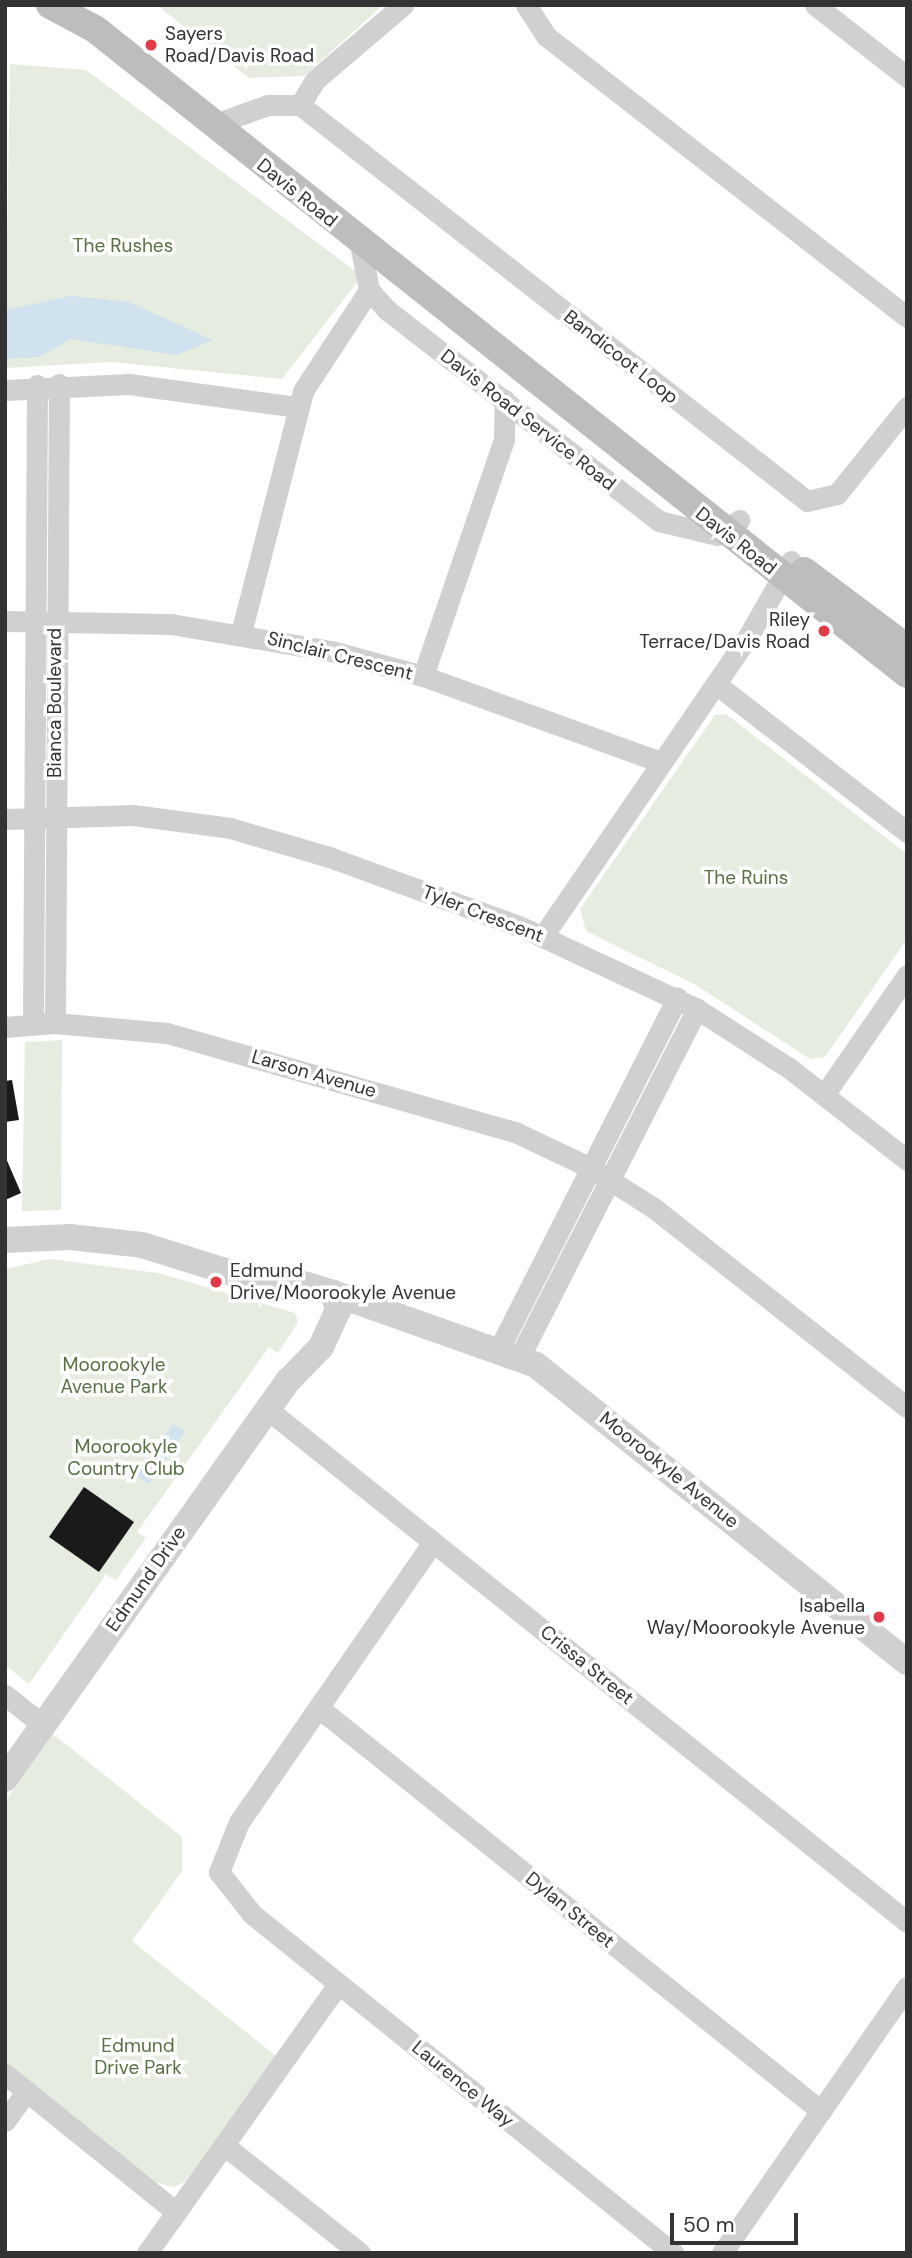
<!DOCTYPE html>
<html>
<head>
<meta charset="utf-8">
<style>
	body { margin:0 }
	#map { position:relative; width:912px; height:2258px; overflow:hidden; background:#fff; font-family:"DM Sans",sans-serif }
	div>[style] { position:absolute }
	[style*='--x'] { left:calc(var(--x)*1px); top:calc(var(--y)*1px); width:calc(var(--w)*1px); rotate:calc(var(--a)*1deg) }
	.green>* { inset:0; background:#e6ecdf }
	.water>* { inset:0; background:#cfe2ee }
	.building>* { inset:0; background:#1a1a1a }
	.minor>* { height:21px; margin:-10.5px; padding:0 10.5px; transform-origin:10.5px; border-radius:10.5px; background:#d0d0d0 }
	.tertiary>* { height:26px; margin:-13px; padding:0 13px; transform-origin:13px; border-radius:13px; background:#d0d0d0 }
	.secondary>* { height:28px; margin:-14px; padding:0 14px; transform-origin:14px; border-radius:14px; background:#bdbdbd }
	.dots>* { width:19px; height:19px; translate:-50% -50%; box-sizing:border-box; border:4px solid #fff; border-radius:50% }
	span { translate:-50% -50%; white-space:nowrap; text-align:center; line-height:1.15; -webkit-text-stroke:7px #fff; paint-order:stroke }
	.poi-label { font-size:19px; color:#333 }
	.left { translate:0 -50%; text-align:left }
	.right { translate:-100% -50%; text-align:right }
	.street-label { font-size:19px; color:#333 }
	.park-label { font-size:19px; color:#56703f }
	.frame { position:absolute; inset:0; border:7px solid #333; pointer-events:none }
	.scale { position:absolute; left:670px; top:2213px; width:128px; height:32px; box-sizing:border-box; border:4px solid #333; border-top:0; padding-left:9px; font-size:21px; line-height:24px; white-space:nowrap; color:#333; -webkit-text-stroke:5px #fff; paint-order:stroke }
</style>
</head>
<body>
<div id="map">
	<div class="green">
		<div style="clip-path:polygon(157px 5px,383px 5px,304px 76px,249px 78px)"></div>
		<div style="clip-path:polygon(10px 64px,86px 70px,362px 276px,282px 379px,111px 362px,5px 368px)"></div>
		<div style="clip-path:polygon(726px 714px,907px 854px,907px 939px,825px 1057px,810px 1059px,696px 985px,586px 931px,580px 909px,715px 715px)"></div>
		<div style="clip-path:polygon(62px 1040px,61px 1210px,22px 1211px,25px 1042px)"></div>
		<div style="clip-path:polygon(50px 1259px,158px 1273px,295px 1313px,298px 1322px,278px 1353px,269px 1347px,137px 1532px,146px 1538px,116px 1580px,106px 1574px,29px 1684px,5px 1665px,5px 1269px)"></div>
		<div style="clip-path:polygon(53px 1734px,182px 1837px,182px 1871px,132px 1941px,276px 2056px,185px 2182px,174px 2187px,154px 2182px,5px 2062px,5px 1802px)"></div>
	</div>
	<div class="water">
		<div style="clip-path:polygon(70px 296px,129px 302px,213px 340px,177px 355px,71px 339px,39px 357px,5px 359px,5px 310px)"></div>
		<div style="clip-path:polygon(173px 1424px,185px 1432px,148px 1484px,136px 1475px)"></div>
	</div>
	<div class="building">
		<div style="clip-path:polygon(12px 1080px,19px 1120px,5px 1122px,5px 1081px)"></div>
		<div style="clip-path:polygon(5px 1156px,21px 1193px,5px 1200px)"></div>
		<div style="clip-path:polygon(84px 1487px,134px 1522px,99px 1572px,49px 1537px)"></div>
	</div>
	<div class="minor">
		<div style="--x:526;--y:5;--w:37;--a:57"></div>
		<div style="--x:546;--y:36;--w:457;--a:37.9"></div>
		<div style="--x:815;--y:5;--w:117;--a:38"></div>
		<div style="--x:300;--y:105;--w:29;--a:-59"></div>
		<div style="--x:315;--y:80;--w:116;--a:-40.4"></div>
		<div style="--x:212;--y:125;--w:59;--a:-19.7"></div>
		<div style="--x:268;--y:105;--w:32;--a:0"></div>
		<div style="--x:300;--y:105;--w:643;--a:37.99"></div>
		<div style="--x:807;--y:501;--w:31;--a:-13"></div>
		<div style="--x:837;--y:494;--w:112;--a:-51.2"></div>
		<div style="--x:360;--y:244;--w:47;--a:78.9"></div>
		<div style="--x:369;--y:290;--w:27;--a:48"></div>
		<div style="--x:387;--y:310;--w:344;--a:37.8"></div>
		<div style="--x:659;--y:521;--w:60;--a:13.6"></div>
		<div style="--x:717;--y:535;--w:27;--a:-34"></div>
		<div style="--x:5;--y:390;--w:124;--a:-2.8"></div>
		<div style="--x:129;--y:384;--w:171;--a:7.8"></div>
		<div style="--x:5;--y:621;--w:166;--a:1"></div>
		<div style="--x:171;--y:624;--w:162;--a:9.6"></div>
		<div style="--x:331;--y:651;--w:95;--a:15.2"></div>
		<div style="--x:423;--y:676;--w:253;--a:19.9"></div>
		<div style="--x:241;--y:633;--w:250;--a:-75.6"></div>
		<div style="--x:303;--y:391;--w:121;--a:-56.8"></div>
		<div style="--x:423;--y:676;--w:250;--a:-71.1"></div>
		<div style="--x:504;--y:439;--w:39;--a:-89"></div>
		<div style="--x:716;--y:684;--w:242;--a:37.8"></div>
		<div style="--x:5;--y:819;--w:128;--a:-1.8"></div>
		<div style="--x:133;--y:815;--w:98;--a:7.6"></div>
		<div style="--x:230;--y:828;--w:103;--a:16.3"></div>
		<div style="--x:329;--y:857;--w:202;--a:20"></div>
		<div style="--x:519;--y:926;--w:196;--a:25"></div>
		<div style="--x:697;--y:1009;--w:109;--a:32.7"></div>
		<div style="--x:789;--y:1068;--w:150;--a:37.9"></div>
		<div style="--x:543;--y:936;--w:365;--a:-55.6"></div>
		<div style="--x:749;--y:635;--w:85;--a:-60.4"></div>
		<div style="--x:55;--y:1023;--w:639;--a:-89.64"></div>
		<div style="--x:33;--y:1024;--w:639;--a:-89.64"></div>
		<div style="--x:5;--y:1027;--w:50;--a:-4.6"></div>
		<div style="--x:55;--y:1023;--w:112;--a:5.1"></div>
		<div style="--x:167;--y:1033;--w:364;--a:15.9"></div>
		<div style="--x:517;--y:1133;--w:82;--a:25.3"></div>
		<div style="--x:591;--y:1168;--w:76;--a:32.6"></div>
		<div style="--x:655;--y:1209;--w:320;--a:38.2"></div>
		<div style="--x:824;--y:1095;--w:146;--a:-55.3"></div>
		<div style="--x:499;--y:1349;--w:394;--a:-63.1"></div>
		<div style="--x:520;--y:1356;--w:390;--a:-63"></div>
		<div style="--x:267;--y:1409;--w:820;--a:38.71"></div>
		<div style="--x:433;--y:1542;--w:341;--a:124.7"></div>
		<div style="--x:239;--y:1822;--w:54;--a:111.8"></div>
		<div style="--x:219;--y:1872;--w:53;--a:51.8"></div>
		<div style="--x:252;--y:1914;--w:541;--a:38.84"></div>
		<div style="--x:5;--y:1695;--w:48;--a:38.3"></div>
		<div style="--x:319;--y:1708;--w:644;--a:38.76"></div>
		<div style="--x:5;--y:2074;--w:220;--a:38.9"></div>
		<div style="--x:5;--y:2121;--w:37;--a:-54"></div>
		<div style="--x:224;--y:2145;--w:174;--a:38.5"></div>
		<div style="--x:147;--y:2253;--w:330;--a:-54.6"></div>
		<div style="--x:722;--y:2253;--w:324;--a:-55.2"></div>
	</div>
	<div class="tertiary">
		<div style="--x:5;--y:1240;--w:65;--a:-2.6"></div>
		<div style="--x:70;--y:1237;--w:72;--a:6.3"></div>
		<div style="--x:142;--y:1245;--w:140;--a:17.4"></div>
		<div style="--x:262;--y:1279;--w:29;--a:2"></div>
		<div style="--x:291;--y:1280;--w:44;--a:17.2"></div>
		<div style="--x:333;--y:1293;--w:215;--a:19.5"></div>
		<div style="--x:536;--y:1365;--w:475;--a:38.7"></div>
		<div style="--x:5;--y:1779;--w:488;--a:-54.6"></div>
		<div style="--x:288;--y:1381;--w:47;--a:-45.9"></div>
		<div style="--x:321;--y:1347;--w:41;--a:-65.3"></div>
		<div style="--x:338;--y:1310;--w:18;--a:-106"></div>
	</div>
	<div class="secondary">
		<div style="--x:50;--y:5;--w:51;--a:28.1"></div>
		<div style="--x:95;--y:29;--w:1037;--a:38.46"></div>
		<div style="--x:804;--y:571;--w:129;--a:36.8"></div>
	</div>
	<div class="dots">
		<div style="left:151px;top:45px;background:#e63946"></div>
		<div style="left:824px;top:631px;background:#e63946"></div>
		<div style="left:216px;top:1282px;background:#e63946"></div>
		<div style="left:879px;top:1617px;background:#e63946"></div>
	</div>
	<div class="poi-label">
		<span class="left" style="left:165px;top:45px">Sayers<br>Road/Davis Road</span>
		<span class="right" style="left:810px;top:631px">Riley<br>Terrace/Davis Road</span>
		<span class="left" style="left:230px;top:1282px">Edmund<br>Drive/Moorookyle Avenue</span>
		<span class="right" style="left:865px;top:1617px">Isabella<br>Way/Moorookyle Avenue</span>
	</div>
	<div class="street-label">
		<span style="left:297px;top:193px;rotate:39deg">Davis Road</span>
		<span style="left:621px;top:357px;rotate:38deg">Bandicoot Loop</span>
		<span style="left:528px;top:420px;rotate:38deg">Davis Road Service Road</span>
		<span style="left:736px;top:541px;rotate:38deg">Davis Road</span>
		<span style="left:340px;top:656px;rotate:14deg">Sinclair Crescent</span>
		<span style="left:55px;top:703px;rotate:-90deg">Bianca Boulevard</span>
		<span style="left:483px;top:914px;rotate:21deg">Tyler Crescent</span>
		<span style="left:314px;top:1074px;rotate:16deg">Larson Avenue</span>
		<span style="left:669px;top:1470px;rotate:39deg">Moorookyle Avenue</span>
		<span style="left:146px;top:1579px;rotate:-55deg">Edmund Drive</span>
		<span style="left:587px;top:1665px;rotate:39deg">Crissa Street</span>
		<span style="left:570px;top:1910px;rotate:39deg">Dylan Street</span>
		<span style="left:463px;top:2084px;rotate:39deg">Laurence Way</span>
	</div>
	<div class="park-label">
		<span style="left:123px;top:246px">The Rushes</span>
		<span style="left:746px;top:878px">The Ruins</span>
		<span style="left:114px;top:1376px">Moorookyle<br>Avenue Park</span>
		<span style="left:126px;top:1458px">Moorookyle<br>Country Club</span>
		<span style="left:138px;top:2057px">Edmund<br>Drive Park</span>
	</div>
	<div class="frame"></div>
	<div class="scale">50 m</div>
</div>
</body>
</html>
